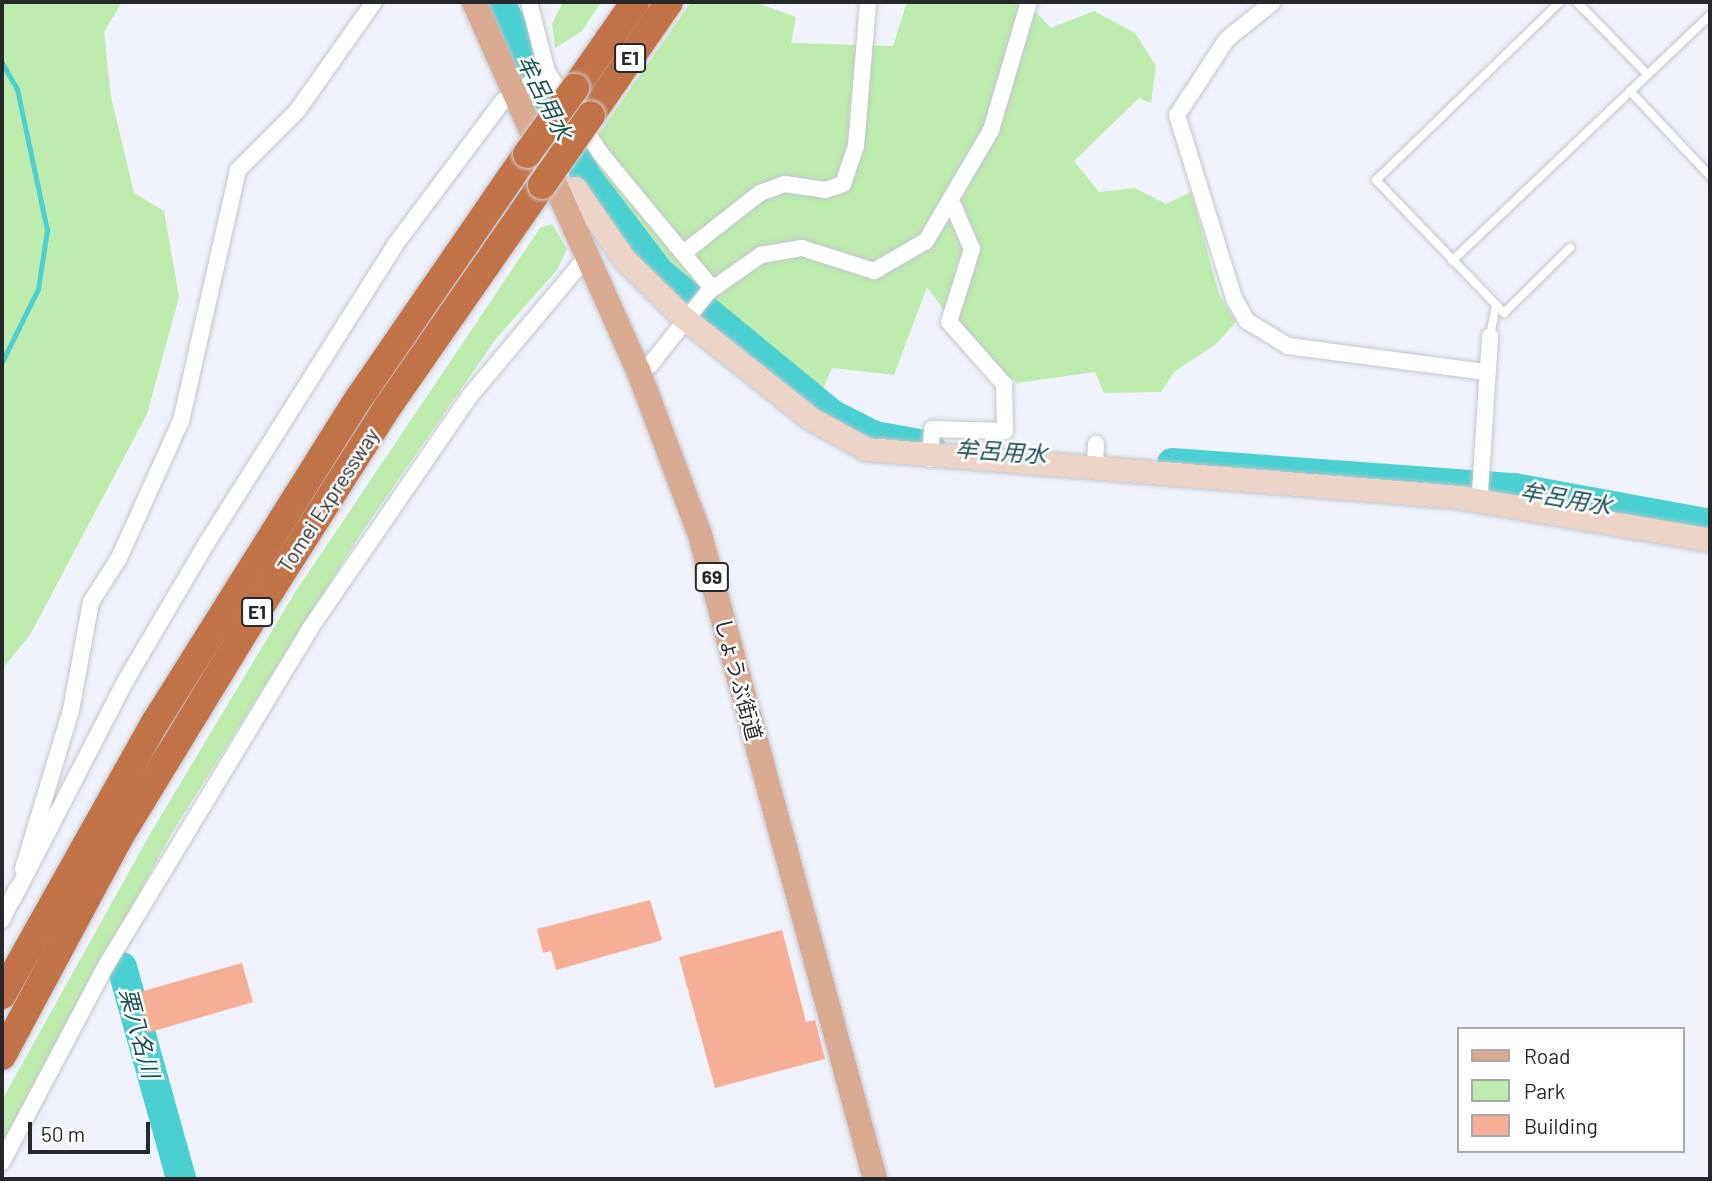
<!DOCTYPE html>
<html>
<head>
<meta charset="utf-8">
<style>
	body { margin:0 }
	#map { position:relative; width:1712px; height:1181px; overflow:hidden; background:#eff2fa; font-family:Barlow,"Noto Sans JP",sans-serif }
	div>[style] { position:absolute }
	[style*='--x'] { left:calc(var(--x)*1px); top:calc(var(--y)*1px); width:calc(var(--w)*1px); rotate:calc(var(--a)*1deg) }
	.green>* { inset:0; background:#beebae }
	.stream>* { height:5px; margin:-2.5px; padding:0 2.5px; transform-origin:2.5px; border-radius:2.5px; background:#4ad0d1 }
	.river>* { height:30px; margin:-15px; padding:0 15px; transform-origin:15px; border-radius:15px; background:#4ad0d1 }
	.building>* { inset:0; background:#f6ae97 }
	.roads { filter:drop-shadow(0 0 2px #c3c6ce) drop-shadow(0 0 2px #c3c6ce) }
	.lane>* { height:8px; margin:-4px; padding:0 4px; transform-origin:4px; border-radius:4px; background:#fff }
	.street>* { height:16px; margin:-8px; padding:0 8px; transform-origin:8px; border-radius:8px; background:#fff }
	.secondary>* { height:23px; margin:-11.5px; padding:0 11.5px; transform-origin:11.5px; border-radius:11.5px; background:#ecd5c8 }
	.primary>* { height:24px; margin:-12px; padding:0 12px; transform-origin:12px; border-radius:12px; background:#daaa90 }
	.highway>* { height:28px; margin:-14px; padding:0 14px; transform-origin:14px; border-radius:14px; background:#c17246 }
	.bridges { filter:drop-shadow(0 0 2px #cfd0d0) drop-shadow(0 0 2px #cfd0d0) }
	.highway-bridge>* { height:28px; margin:-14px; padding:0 14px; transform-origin:14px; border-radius:14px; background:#c17246 }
	span { translate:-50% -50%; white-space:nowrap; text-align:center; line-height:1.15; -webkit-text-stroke:5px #fff; paint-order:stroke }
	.shield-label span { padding:2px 5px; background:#fff; border:2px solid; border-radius:5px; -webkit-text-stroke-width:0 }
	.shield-label { font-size:19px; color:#27282b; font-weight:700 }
	.street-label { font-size:21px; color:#27282b }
	.water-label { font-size:23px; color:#185151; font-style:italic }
	.frame { position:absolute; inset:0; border:4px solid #27282b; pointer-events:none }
	.legend { position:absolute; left:1457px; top:1027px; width:228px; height:126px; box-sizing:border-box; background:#fff; border:2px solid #a9a9aa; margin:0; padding:9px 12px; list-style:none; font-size:21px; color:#27282b }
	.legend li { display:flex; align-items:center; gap:14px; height:35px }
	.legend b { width:35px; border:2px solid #a9a9aa }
	.scale { position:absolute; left:28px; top:1122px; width:122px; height:32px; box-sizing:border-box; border:4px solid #27282b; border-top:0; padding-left:9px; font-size:21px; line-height:24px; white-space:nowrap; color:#27282b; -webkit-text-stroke:5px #fff; paint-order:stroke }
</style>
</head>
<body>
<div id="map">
	<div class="green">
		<div style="clip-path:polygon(2px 2px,122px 2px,104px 32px,111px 97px,134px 193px,164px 211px,179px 297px,147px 414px,30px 635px,2px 669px)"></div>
		<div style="clip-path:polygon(563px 2px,601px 2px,582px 31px,555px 48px,552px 24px)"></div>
		<div style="clip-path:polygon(691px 2px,754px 2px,796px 17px,791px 43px,893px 46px,907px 2px,1026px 2px,1051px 28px,1094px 11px,1135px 33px,1156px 66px,1151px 103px,1139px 98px,1074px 161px,1099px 192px,1135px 188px,1166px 204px,1191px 192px,1219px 294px,1236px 322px,1215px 345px,1175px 371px,1161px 392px,1104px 393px,1095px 372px,1017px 383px,963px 336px,927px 287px,894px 375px,832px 368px,821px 394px,658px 254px,621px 213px,587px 151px)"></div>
		<div style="clip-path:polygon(552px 224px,567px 249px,557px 270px,495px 340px,362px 532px,173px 831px,2px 1143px,2px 1100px,150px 834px,294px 594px,540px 228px)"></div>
	</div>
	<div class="stream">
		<div style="--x:2;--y:63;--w:30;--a:60"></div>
		<div style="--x:17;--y:89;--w:144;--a:78"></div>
		<div style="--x:47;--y:230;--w:60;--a:98.7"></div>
		<div style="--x:38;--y:289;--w:81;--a:116.3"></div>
	</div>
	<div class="river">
		<div style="--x:500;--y:2;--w:195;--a:63.6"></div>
		<div style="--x:587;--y:177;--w:119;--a:52.8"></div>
		<div style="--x:659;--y:272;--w:225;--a:39.4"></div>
		<div style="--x:833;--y:415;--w:47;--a:26.6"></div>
		<div style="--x:875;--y:436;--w:56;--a:10.3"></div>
		<div style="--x:1172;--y:463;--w:343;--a:4.2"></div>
		<div style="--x:1514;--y:488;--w:199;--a:10.4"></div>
		<div style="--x:122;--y:967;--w:220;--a:74.4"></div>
	</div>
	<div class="building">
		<div style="clip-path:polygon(650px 900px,662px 940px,556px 970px,551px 951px,543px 953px,537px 929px)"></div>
		<div style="clip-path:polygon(782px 930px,806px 1022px,815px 1020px,825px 1059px,715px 1088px,679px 957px)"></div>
		<div style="clip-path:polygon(242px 963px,253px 1002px,147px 1033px,136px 993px)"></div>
	</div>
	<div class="roads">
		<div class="lane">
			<div style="--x:1560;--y:2;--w:256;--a:135.9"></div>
			<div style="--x:1376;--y:180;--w:185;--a:46.1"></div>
			<div style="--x:1504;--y:313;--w:93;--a:-44.6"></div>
			<div style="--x:1577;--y:2;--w:100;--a:45.8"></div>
			<div style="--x:1630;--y:91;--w:117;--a:46.7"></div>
			<div style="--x:1452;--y:261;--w:356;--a:-43.6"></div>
			<div style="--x:1490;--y:336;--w:32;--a:-79"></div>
		</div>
		<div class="street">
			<div style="--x:529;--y:2;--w:72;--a:75.6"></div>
			<div style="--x:1273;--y:2;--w:59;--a:141.2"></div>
			<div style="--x:1227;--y:39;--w:91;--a:123.3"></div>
			<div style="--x:1177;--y:115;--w:192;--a:72.7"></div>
			<div style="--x:1234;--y:298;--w:26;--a:61"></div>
			<div style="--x:1247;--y:321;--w:48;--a:31.4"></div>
			<div style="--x:1288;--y:346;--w:200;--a:7.5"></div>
			<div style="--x:686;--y:251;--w:94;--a:-38.1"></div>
			<div style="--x:760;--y:193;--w:27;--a:-20"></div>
			<div style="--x:785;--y:184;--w:40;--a:8.5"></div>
			<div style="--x:825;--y:190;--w:19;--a:-18"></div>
			<div style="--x:843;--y:184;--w:40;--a:-71.1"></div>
			<div style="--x:856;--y:146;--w:144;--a:-85.2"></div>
			<div style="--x:638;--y:370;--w:13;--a:-23"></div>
			<div style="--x:650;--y:365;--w:93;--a:-51.5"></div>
			<div style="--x:708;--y:292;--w:65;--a:-34.9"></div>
			<div style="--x:761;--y:255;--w:42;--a:-9.7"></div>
			<div style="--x:802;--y:248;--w:76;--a:17.7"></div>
			<div style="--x:874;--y:271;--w:60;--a:-30"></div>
			<div style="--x:926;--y:241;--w:129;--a:-59.6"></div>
			<div style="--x:991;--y:130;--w:134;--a:-73.5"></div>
			<div style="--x:930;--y:459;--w:30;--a:-86"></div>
			<div style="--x:932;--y:429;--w:73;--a:1.6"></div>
			<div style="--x:1005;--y:431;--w:47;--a:-91.2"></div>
			<div style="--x:1004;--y:384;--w:83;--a:-131.6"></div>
			<div style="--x:949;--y:322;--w:77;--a:-72.5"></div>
			<div style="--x:972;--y:249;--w:48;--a:-113.4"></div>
			<div style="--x:1095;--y:463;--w:19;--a:-87"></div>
			<div style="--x:1480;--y:492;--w:156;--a:-86.3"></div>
			<div style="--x:23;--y:869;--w:166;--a:-73.2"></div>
			<div style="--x:71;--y:710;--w:110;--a:-79.5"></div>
			<div style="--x:91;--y:602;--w:52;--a:-57.5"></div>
			<div style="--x:119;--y:558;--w:150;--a:-65.7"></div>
			<div style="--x:181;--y:421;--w:257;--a:-77.2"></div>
			<div style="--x:238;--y:170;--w:83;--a:-45"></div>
			<div style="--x:297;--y:111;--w:133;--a:-54.8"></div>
			<div style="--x:13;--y:899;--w:246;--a:-62.7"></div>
			<div style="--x:126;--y:680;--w:161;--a:-59.5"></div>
			<div style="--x:208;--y:541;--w:350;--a:-57.7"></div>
			<div style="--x:395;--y:245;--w:179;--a:-53.2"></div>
			<div style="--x:502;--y:102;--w:54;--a:-33.7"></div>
			<div style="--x:547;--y:72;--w:98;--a:56.6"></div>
			<div style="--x:601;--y:154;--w:174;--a:50.4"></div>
			<div style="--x:2;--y:920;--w:33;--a:-65"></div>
			<div style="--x:2;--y:1162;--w:218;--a:-62.1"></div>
			<div style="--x:104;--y:969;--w:396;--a:-58.8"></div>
			<div style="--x:309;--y:630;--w:283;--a:-55.5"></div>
			<div style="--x:469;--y:397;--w:185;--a:-50"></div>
		</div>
		<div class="secondary">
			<div style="--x:559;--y:192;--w:16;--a:-14"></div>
			<div style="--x:575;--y:188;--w:86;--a:55.4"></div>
			<div style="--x:624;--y:259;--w:83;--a:44.5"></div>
			<div style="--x:683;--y:317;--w:162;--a:38.5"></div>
			<div style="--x:810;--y:418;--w:64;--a:29"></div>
			<div style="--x:866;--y:449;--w:595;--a:4.63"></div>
			<div style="--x:1459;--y:497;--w:255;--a:9.7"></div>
		</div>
		<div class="primary">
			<div style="--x:474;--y:2;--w:403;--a:66"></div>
			<div style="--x:638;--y:370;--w:176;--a:69.4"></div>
			<div style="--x:700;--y:535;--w:667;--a:74.8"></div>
		</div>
		<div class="highway">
			<div style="--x:575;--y:88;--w:105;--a:-55.1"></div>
			<div style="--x:591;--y:115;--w:137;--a:-55.4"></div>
			<div style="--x:2;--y:995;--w:314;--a:-60.7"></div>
			<div style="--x:156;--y:721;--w:381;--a:-57.9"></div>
			<div style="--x:359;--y:398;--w:296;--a:-55.5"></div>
			<div style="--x:2;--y:1056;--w:250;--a:-61.8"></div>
			<div style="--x:120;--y:836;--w:246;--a:-58.6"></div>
			<div style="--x:248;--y:626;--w:262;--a:-57.5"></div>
			<div style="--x:389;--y:405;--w:268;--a:-55.2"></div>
		</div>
	</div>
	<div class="bridges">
		<div class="highway-bridge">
			<div style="--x:527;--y:154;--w:82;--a:-54"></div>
			<div style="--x:542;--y:185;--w:85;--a:-55"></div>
		</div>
	</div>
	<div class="shield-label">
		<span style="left:630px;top:58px">E1</span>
		<span style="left:712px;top:577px">69</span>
		<span style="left:257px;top:612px">E1</span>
	</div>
	<div class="street-label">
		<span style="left:328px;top:500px;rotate:-57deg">Tomei Expressway</span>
		<span style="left:739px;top:679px;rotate:75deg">しょうぶ街道</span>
	</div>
	<div class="water-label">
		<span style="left:545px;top:97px;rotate:63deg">牟呂用水</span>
		<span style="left:1001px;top:451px;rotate:4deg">牟呂用水</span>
		<span style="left:1566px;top:498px;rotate:10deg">牟呂用水</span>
		<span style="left:140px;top:1033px;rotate:75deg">栗八名川</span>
	</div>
	<div class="frame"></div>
	<ul class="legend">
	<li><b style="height:9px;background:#daaa90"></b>Road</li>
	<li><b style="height:19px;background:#beebae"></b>Park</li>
	<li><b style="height:19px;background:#f6ae97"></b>Building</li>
	</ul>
	<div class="scale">50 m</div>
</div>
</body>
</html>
